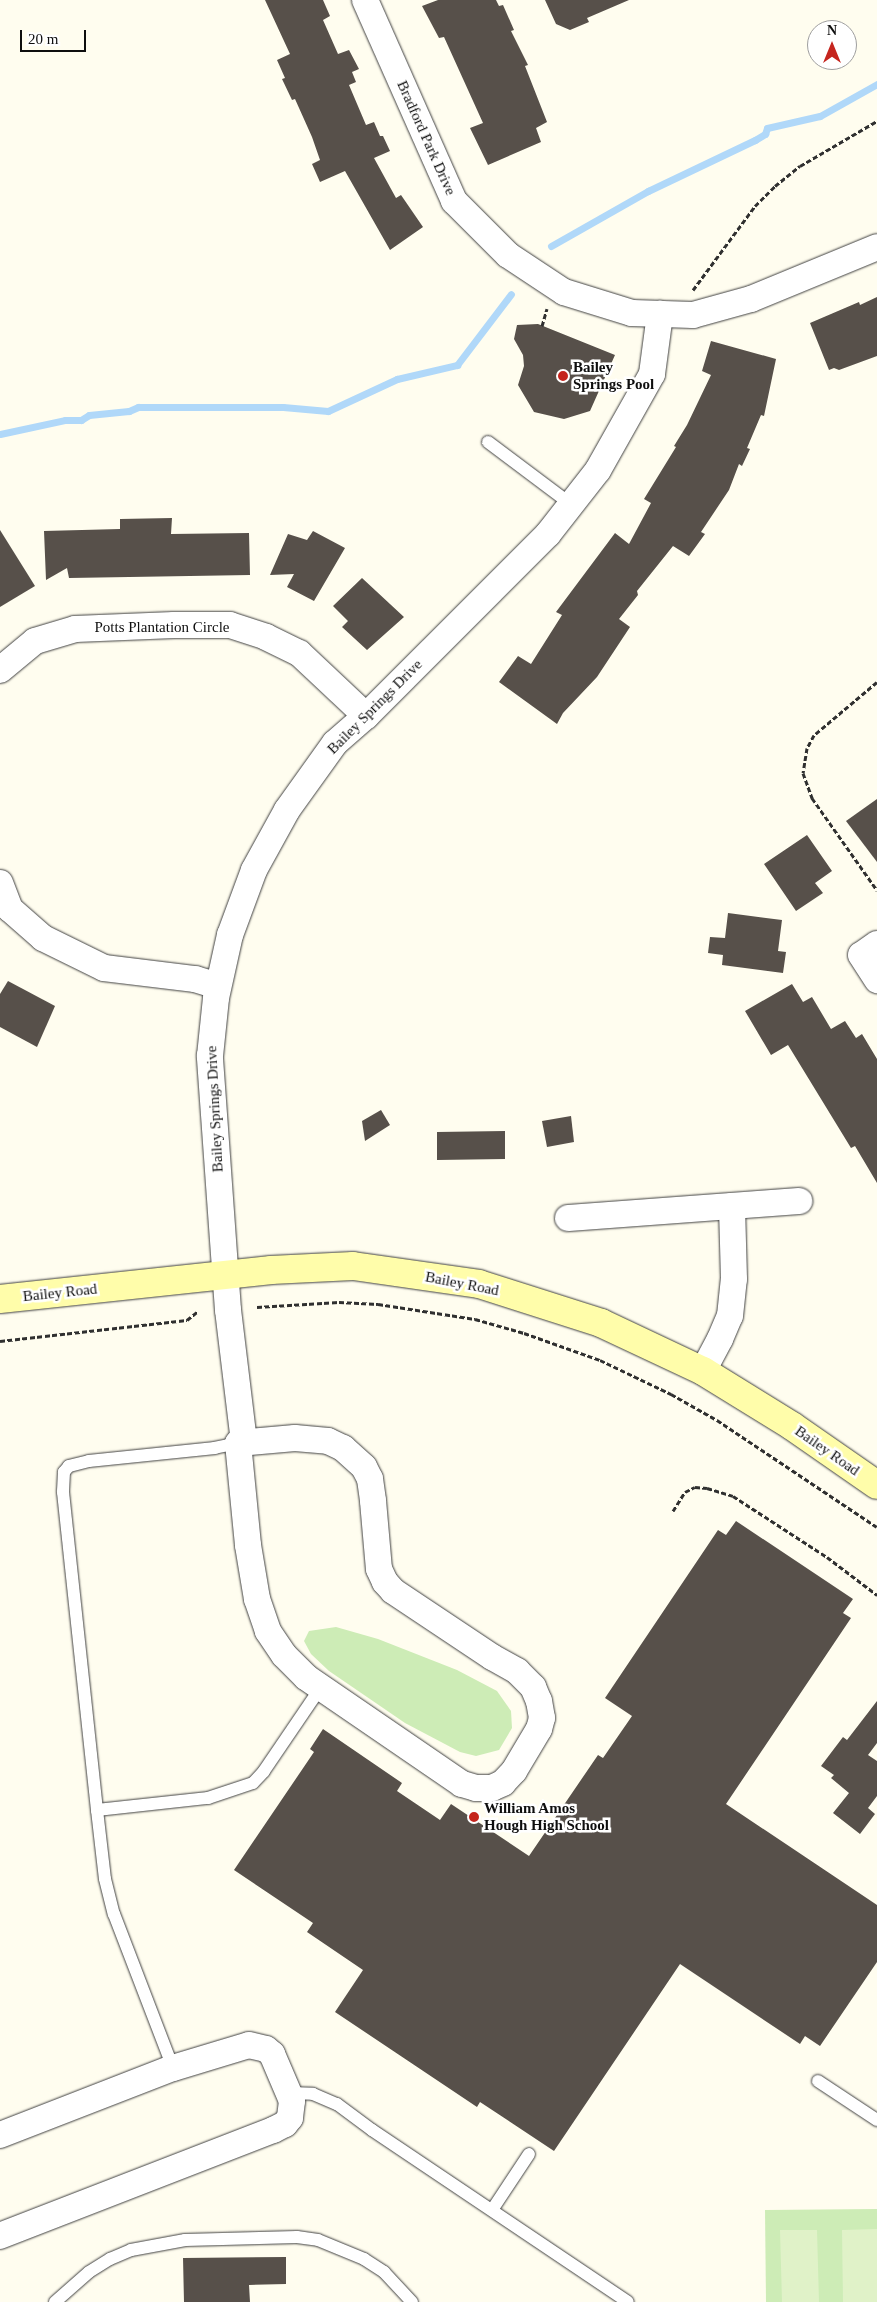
<!DOCTYPE html>
<html>
<head>
<meta charset="utf-8">
<style>
	body { margin:0 }
	#map { position:relative; width:877px; height:2302px; overflow:hidden; background:#fffdef; font-family:Georgia,serif }
	div>[style] { position:absolute }
	[style*='--x'] { left:calc(var(--x)*1px); top:calc(var(--y)*1px); width:calc(var(--w)*1px); rotate:calc(var(--a)*1deg) }
	.green>* { inset:0; background:#cdecb6 }
	.pitch>* { inset:0; background:#e0f2c8 }
	.stream>* { height:7px; margin:-3.5px; padding:0 3.5px; transform-origin:3.5px; border-radius:3.5px; background:#b0d8f9 }
	.building>* { inset:0; background:#57504a }
	.path>* { height:3px; margin-top:-1.5px; transform-origin:0; background:repeating-linear-gradient(90deg,#303030 0 5px,transparent 0 7.5px) }
	.roads { filter:drop-shadow(0 0 1px #414141) drop-shadow(0 0 1px #414141) }
	.lane>* { height:12px; margin:-6px; padding:0 6px; transform-origin:6px; border-radius:6px; background:#fff }
	.street>* { height:26px; margin:-13px; padding:0 13px; transform-origin:13px; border-radius:13px; background:#fff }
	.secondary>* { height:28px; margin:-14px; padding:0 14px; transform-origin:14px; border-radius:14px; background:#fffdaa }
	.dots>* { width:14px; height:14px; translate:-50% -50%; box-sizing:border-box; border:2px solid #fff; border-radius:50% }
	span { translate:-50% -50%; white-space:nowrap; text-align:center; line-height:1.15; -webkit-text-stroke:5px #fff; paint-order:stroke }
	.street-label { font-size:15px; color:#0e0e0e }
	.poi-label { font-size:15px; color:#0e0e0e; font-weight:700 }
	.left { translate:0 -50%; text-align:left }
	.north { position:absolute; left:807px; top:20px; width:50px; height:50px; box-sizing:border-box; background:#fff; border:1px solid #9f9f9f; border-radius:50%; rotate:0deg; font-size:14px; font-weight:700; line-height:20px; text-align:center; color:#0e0e0e }
	.north::after { content:''; display:block; margin:auto; width:18px; height:22px; background:#c5251e; clip-path:polygon(50% 0,100% 100%,50% 72%,0 100%) }
	.scale { position:absolute; left:20px; top:30px; width:66px; height:22px; box-sizing:border-box; border:2px solid #0e0e0e; border-top:0; padding-left:6px; font-size:15px; line-height:18px; white-space:nowrap; color:#0e0e0e; -webkit-text-stroke:4px #fff; paint-order:stroke }
</style>
</head>
<body>
<div id="map">
	<div class="green">
		<div style="clip-path:polygon(336px 1627px,378px 1639px,457px 1670px,497px 1691px,511px 1711px,512px 1728px,499px 1750px,476px 1756px,460px 1752px,405px 1723px,329px 1671px,311px 1654px,304px 1641px,309px 1631px)"></div>
		<div style="clip-path:polygon(877px 2209px,877px 2302px,766px 2302px,765px 2210px)"></div>
	</div>
	<div class="pitch">
		<div style="clip-path:polygon(877px 2229px,877px 2302px,843px 2302px,842px 2230px)"></div>
		<div style="clip-path:polygon(780px 2230px,817px 2230px,819px 2302px,782px 2302px)"></div>
	</div>
	<div class="stream">
		<div style="--x:551;--y:246;--w:112;--a:-29.6"></div>
		<div style="--x:648;--y:191;--w:119;--a:-25.5"></div>
		<div style="--x:755;--y:140;--w:12;--a:-31"></div>
		<div style="--x:765;--y:134;--w:6;--a:-72"></div>
		<div style="--x:767;--y:128;--w:54;--a:-12.8"></div>
		<div style="--x:820;--y:116;--w:65;--a:-29.3"></div>
		<div style="--x:0;--y:434;--w:66;--a:-12.2"></div>
		<div style="--x:65;--y:420;--w:16;--a:0"></div>
		<div style="--x:81;--y:420;--w:9;--a:-32"></div>
		<div style="--x:89;--y:415;--w:40;--a:-5.7"></div>
		<div style="--x:129;--y:411;--w:10;--a:-24"></div>
		<div style="--x:138;--y:407;--w:145;--a:0"></div>
		<div style="--x:283;--y:407;--w:45;--a:5.1"></div>
		<div style="--x:328;--y:411;--w:76;--a:-24.9"></div>
		<div style="--x:397;--y:379;--w:62;--a:-13.1"></div>
		<div style="--x:457;--y:365;--w:89;--a:-52.7"></div>
	</div>
	<div class="building">
		<div style="clip-path:polygon(265px 0,323px 0,330px 16px,323px 20px,338px 54px,349px 50px,359px 69px,352px 72px,356px 82px,349px 85px,366px 125px,374px 122px,380px 136px,383px 136px,390px 151px,374px 158px,396px 198px,401px 195px,423px 227px,390px 250px,345px 171px,320px 182px,312px 164px,320px 160px,312px 137px,295px 99px,292px 100px,282px 79px,285px 78px,277px 60px,290px 54px)"></div>
		<div style="clip-path:polygon(438px 0,496px 0,499px 6px,503px 5px,514px 30px,511px 31px,528px 65px,525px 66px,547px 122px,536px 128px,541px 142px,488px 165px,470px 128px,483px 123px,444px 37px,439px 38px,422px 6px)"></div>
		<div style="clip-path:polygon(545px 0,629px 0,587px 18px,589px 22px,570px 30px,556px 24px)"></div>
		<div style="clip-path:polygon(877px 297px,877px 356px,839px 370px,834px 368px,829px 370px,810px 323px,859px 302px,860px 305px)"></div>
		<div style="clip-path:polygon(538px 324px,615px 355px,590px 411px,564px 419px,534px 412px,518px 385px,524px 366px,523px 355px,514px 339px,517px 325px)"></div>
		<div style="clip-path:polygon(711px 341px,776px 359px,764px 416px,761px 415px,747px 448px,750px 449px,742px 466px,739px 464px,729px 490px,701px 532px,705px 534px,689px 556px,673px 546px,637px 591px,638px 595px,619px 619px,630px 627px,597px 677px,563px 713px,557px 724px,499px 682px,518px 656px,531px 664px,562px 615px,556px 612px,615px 533px,629px 544px,651px 503px,644px 499px,676px 447px,674px 446px,687px 425px,711px 375px,702px 371px)"></div>
		<div style="clip-path:polygon(172px 518px,171px 534px,249px 533px,250px 575px,69px 578px,67px 568px,46px 580px,44px 531px,120px 529px,120px 519px)"></div>
		<div style="clip-path:polygon(0 530px,35px 586px,0 607px)"></div>
		<div style="clip-path:polygon(313px 531px,345px 548px,314px 601px,287px 587px,294px 574px,270px 575px,288px 534px,307px 540px)"></div>
		<div style="clip-path:polygon(362px 578px,404px 617px,367px 650px,342px 627px,348px 621px,333px 606px)"></div>
		<div style="clip-path:polygon(877px 799px,877px 862px,846px 821px)"></div>
		<div style="clip-path:polygon(807px 835px,832px 871px,815px 883px,823px 893px,796px 911px,764px 864px)"></div>
		<div style="clip-path:polygon(728px 913px,782px 920px,778px 951px,786px 952px,783px 973px,722px 965px,723px 955px,708px 953px,710px 937px,725px 938px)"></div>
		<div style="clip-path:polygon(8px 981px,55px 1006px,37px 1047px,0 1027px,0 994px)"></div>
		<div style="clip-path:polygon(792px 984px,803px 1002px,812px 997px,831px 1029px,845px 1021px,856px 1038px,862px 1034px,877px 1059px,877px 1183px,855px 1146px,851px 1148px,788px 1045px,771px 1055px,745px 1011px)"></div>
		<div style="clip-path:polygon(381px 1110px,390px 1125px,365px 1141px,362px 1121px)"></div>
		<div style="clip-path:polygon(571px 1116px,574px 1142px,547px 1147px,542px 1121px)"></div>
		<div style="clip-path:polygon(505px 1131px,505px 1159px,437px 1160px,437px 1132px)"></div>
		<div style="clip-path:polygon(736px 1521px,853px 1599px,843px 1613px,851px 1618px,726px 1804px,877px 1905px,877px 1962px,820px 2046px,805px 2036px,800px 2044px,680px 1964px,554px 2151px,480px 2102px,477px 2107px,335px 2012px,363px 1970px,307px 1932px,313px 1923px,234px 1870px,314px 1752px,310px 1749px,323px 1729px,402px 1783px,397px 1791px,440px 1820px,451px 1804px,529px 1856px,598px 1755px,603px 1758px,632px 1716px,605px 1698px,718px 1530px,726px 1535px)"></div>
		<div style="clip-path:polygon(877px 1701px,877px 1743px,868px 1755px,877px 1761px,877px 1796px,868px 1808px,875px 1814px,860px 1834px,833px 1813px,849px 1793px,831px 1778px,834px 1775px,821px 1766px,843px 1737px,847px 1740px)"></div>
		<div style="clip-path:polygon(286px 2257px,286px 2284px,249px 2285px,250px 2302px,184px 2302px,183px 2258px)"></div>
	</div>
	<div class="path">
		<div style="--x:693;--y:290;--w:104;--a:-53.6"></div>
		<div style="--x:755;--y:206;--w:28;--a:-45"></div>
		<div style="--x:775;--y:186;--w:32;--a:-39"></div>
		<div style="--x:800;--y:166;--w:89;--a:-30.3"></div>
		<div style="--x:542;--y:326;--w:18;--a:-74"></div>
		<div style="--x:877;--y:682;--w:82;--a:139.9"></div>
		<div style="--x:814;--y:735;--w:15;--a:118"></div>
		<div style="--x:807;--y:748;--w:25;--a:99"></div>
		<div style="--x:803;--y:773;--w:27;--a:70"></div>
		<div style="--x:812;--y:798;--w:113;--a:54.8"></div>
		<div style="--x:257;--y:1307;--w:82;--a:-3.5"></div>
		<div style="--x:339;--y:1302;--w:39;--a:3"></div>
		<div style="--x:378;--y:1304;--w:98;--a:8.8"></div>
		<div style="--x:475;--y:1319;--w:51;--a:15.9"></div>
		<div style="--x:524;--y:1333;--w:81;--a:19.6"></div>
		<div style="--x:600;--y:1360;--w:79;--a:25.6"></div>
		<div style="--x:671;--y:1394;--w:53;--a:29.5"></div>
		<div style="--x:717;--y:1420;--w:192;--a:33.8"></div>
		<div style="--x:0;--y:1341;--w:188;--a:-6.4"></div>
		<div style="--x:187;--y:1320;--w:13;--a:-39"></div>
		<div style="--x:673;--y:1511;--w:22;--a:-58"></div>
		<div style="--x:685;--y:1492;--w:11;--a:-27"></div>
		<div style="--x:695;--y:1487;--w:12;--a:5"></div>
		<div style="--x:707;--y:1488;--w:27;--a:17"></div>
		<div style="--x:733;--y:1496;--w:112;--a:33"></div>
		<div style="--x:827;--y:1557;--w:63;--a:37.2"></div>
	</div>
	<div class="roads">
		<div class="lane">
			<div style="--x:488;--y:442;--w:105;--a:36.9"></div>
			<div style="--x:238;--y:1443;--w:24;--a:168"></div>
			<div style="--x:215;--y:1448;--w:127;--a:174.1"></div>
			<div style="--x:89;--y:1461;--w:21;--a:166"></div>
			<div style="--x:69;--y:1466;--w:8;--a:130"></div>
			<div style="--x:64;--y:1472;--w:20;--a:93"></div>
			<div style="--x:63;--y:1492;--w:320;--a:83.9"></div>
			<div style="--x:97;--y:1810;--w:112;--a:-6.2"></div>
			<div style="--x:208;--y:1798;--w:47;--a:-18.4"></div>
			<div style="--x:253;--y:1783;--w:16;--a:-47"></div>
			<div style="--x:264;--y:1771;--w:102;--a:-55.8"></div>
			<div style="--x:97;--y:1810;--w:69;--a:83.4"></div>
			<div style="--x:105;--y:1879;--w:36;--a:76"></div>
			<div style="--x:114;--y:1914;--w:165;--a:69"></div>
			<div style="--x:818;--y:2081;--w:71;--a:33.5"></div>
			<div style="--x:289;--y:2093;--w:24;--a:2"></div>
			<div style="--x:313;--y:2094;--w:26;--a:23"></div>
			<div style="--x:337;--y:2104;--w:44;--a:36.6"></div>
			<div style="--x:372;--y:2130;--w:308;--a:33.9"></div>
			<div style="--x:492;--y:2210;--w:67;--a:-56.5"></div>
			<div style="--x:55;--y:2302;--w:45;--a:-41.4"></div>
			<div style="--x:89;--y:2272;--w:25;--a:-32"></div>
			<div style="--x:110;--y:2259;--w:23;--a:-23"></div>
			<div style="--x:131;--y:2250;--w:55;--a:-10.5"></div>
			<div style="--x:185;--y:2240;--w:112;--a:-1.5"></div>
			<div style="--x:297;--y:2237;--w:21;--a:8"></div>
			<div style="--x:318;--y:2240;--w:50;--a:22.4"></div>
			<div style="--x:364;--y:2259;--w:24;--a:33"></div>
			<div style="--x:384;--y:2272;--w:41;--a:47"></div>
		</div>
		<div class="street">
			<div style="--x:365;--y:0;--w:220;--a:66.1"></div>
			<div style="--x:454;--y:201;--w:76;--a:45"></div>
			<div style="--x:508;--y:255;--w:67;--a:33.5"></div>
			<div style="--x:564;--y:292;--w:71;--a:17.2"></div>
			<div style="--x:632;--y:313;--w:61;--a:1.9"></div>
			<div style="--x:693;--y:315;--w:60;--a:-15.4"></div>
			<div style="--x:751;--y:299;--w:136;--a:-22.4"></div>
			<div style="--x:0;--y:670;--w:45;--a:-39.6"></div>
			<div style="--x:35;--y:641;--w:42;--a:-16.7"></div>
			<div style="--x:75;--y:629;--w:99;--a:-2.3"></div>
			<div style="--x:174;--y:625;--w:56;--a:0"></div>
			<div style="--x:230;--y:625;--w:38;--a:18"></div>
			<div style="--x:266;--y:637;--w:37;--a:26"></div>
			<div style="--x:299;--y:653;--w:92;--a:43.2"></div>
			<div style="--x:0;--y:883;--w:28;--a:69"></div>
			<div style="--x:10;--y:909;--w:44;--a:41.3"></div>
			<div style="--x:43;--y:938;--w:68;--a:26.2"></div>
			<div style="--x:104;--y:968;--w:92;--a:6.9"></div>
			<div style="--x:195;--y:979;--w:24;--a:17"></div>
			<div style="--x:877;--y:944;--w:19;--a:145"></div>
			<div style="--x:861;--y:955;--w:30;--a:57"></div>
			<div style="--x:568;--y:1218;--w:232;--a:-4.2"></div>
			<div style="--x:703;--y:1371;--w:36;--a:-62"></div>
			<div style="--x:720;--y:1339;--w:25;--a:-67"></div>
			<div style="--x:730;--y:1316;--w:37;--a:-84"></div>
			<div style="--x:734;--y:1279;--w:73;--a:-91.6"></div>
			<div style="--x:295;--y:1438;--w:33;--a:5"></div>
			<div style="--x:328;--y:1441;--w:17;--a:25"></div>
			<div style="--x:343;--y:1448;--w:28;--a:42"></div>
			<div style="--x:364;--y:1467;--w:13;--a:63"></div>
			<div style="--x:370;--y:1479;--w:22;--a:82"></div>
			<div style="--x:373;--y:1501;--w:68;--a:85"></div>
			<div style="--x:379;--y:1569;--w:14;--a:65"></div>
			<div style="--x:385;--y:1582;--w:12;--a:48"></div>
			<div style="--x:393;--y:1591;--w:119;--a:33.7"></div>
			<div style="--x:492;--y:1657;--w:29;--a:29"></div>
			<div style="--x:517;--y:1671;--w:23;--a:45"></div>
			<div style="--x:533;--y:1687;--w:15;--a:67"></div>
			<div style="--x:539;--y:1701;--w:17;--a:80"></div>
			<div style="--x:542;--y:1718;--w:11;--a:105"></div>
			<div style="--x:539;--y:1729;--w:49;--a:120.8"></div>
			<div style="--x:514;--y:1771;--w:16;--a:133"></div>
			<div style="--x:503;--y:1783;--w:12;--a:156"></div>
			<div style="--x:492;--y:1788;--w:16;--a:180"></div>
			<div style="--x:476;--y:1788;--w:15;--a:-164"></div>
			<div style="--x:462;--y:1784;--w:189;--a:-145.6"></div>
			<div style="--x:306;--y:1677;--w:31;--a:-135"></div>
			<div style="--x:284;--y:1655;--w:29;--a:-124"></div>
			<div style="--x:268;--y:1631;--w:34;--a:-109"></div>
			<div style="--x:257;--y:1599;--w:55;--a:-99.5"></div>
			<div style="--x:248;--y:1545;--w:102;--a:-95.6"></div>
			<div style="--x:238;--y:1443;--w:57;--a:-5"></div>
			<div style="--x:244;--y:1442;--w:133;--a:-96.9"></div>
			<div style="--x:228;--y:1310;--w:255;--a:-94.1"></div>
			<div style="--x:210;--y:1056;--w:58;--a:-84.1"></div>
			<div style="--x:216;--y:998;--w:65;--a:-77.5"></div>
			<div style="--x:230;--y:935;--w:69;--a:-69.7"></div>
			<div style="--x:254;--y:870;--w:68;--a:-61.2"></div>
			<div style="--x:287;--y:810;--w:82;--a:-54.4"></div>
			<div style="--x:335;--y:743;--w:41;--a:-41.1"></div>
			<div style="--x:366;--y:716;--w:257;--a:-45"></div>
			<div style="--x:548;--y:534;--w:81;--a:-52"></div>
			<div style="--x:598;--y:470;--w:110;--a:-60.6"></div>
			<div style="--x:652;--y:374;--w:61;--a:-82.4"></div>
			<div style="--x:0;--y:2135;--w:186;--a:-21.2"></div>
			<div style="--x:173;--y:2068;--w:79;--a:-16.8"></div>
			<div style="--x:249;--y:2045;--w:17;--a:13"></div>
			<div style="--x:266;--y:2049;--w:8;--a:40"></div>
			<div style="--x:272;--y:2054;--w:51;--a:66.9"></div>
			<div style="--x:292;--y:2101;--w:17;--a:97"></div>
			<div style="--x:290;--y:2118;--w:8;--a:130"></div>
			<div style="--x:285;--y:2124;--w:13;--a:153"></div>
			<div style="--x:273;--y:2130;--w:293;--a:158.8"></div>
		</div>
		<div class="secondary">
			<div style="--x:0;--y:1299;--w:273;--a:-6.1"></div>
			<div style="--x:271;--y:1270;--w:82;--a:-2.8"></div>
			<div style="--x:353;--y:1266;--w:127;--a:8.1"></div>
			<div style="--x:479;--y:1284;--w:128;--a:17.7"></div>
			<div style="--x:601;--y:1323;--w:113;--a:25.2"></div>
			<div style="--x:703;--y:1371;--w:105;--a:31.7"></div>
			<div style="--x:792;--y:1426;--w:103;--a:34.8"></div>
		</div>
	</div>
	<div class="dots">
		<div style="left:563px;top:376px;background:#c5251e"></div>
		<div style="left:474px;top:1817px;background:#c5251e"></div>
	</div>
	<div class="street-label">
		<span style="left:426px;top:138px;rotate:66deg">Bradford Park Drive</span>
		<span style="left:162px;top:628px">Potts Plantation Circle</span>
		<span style="left:375px;top:707px;rotate:-45deg">Bailey Springs Drive</span>
		<span style="left:215px;top:1109px;rotate:-93deg">Bailey Springs Drive</span>
		<span style="left:462px;top:1284px;rotate:11deg">Bailey Road</span>
		<span style="left:60px;top:1293px;rotate:-6deg">Bailey Road</span>
		<span style="left:827px;top:1451px;rotate:35deg">Bailey Road</span>
	</div>
	<div class="poi-label">
		<span class="left" style="left:573px;top:376px">Bailey<br>Springs Pool</span>
		<span class="left" style="left:484px;top:1817px">William Amos<br>Hough High School</span>
	</div>
	<div class="north">N</div>
	<div class="scale">20 m</div>
</div>
</body>
</html>
